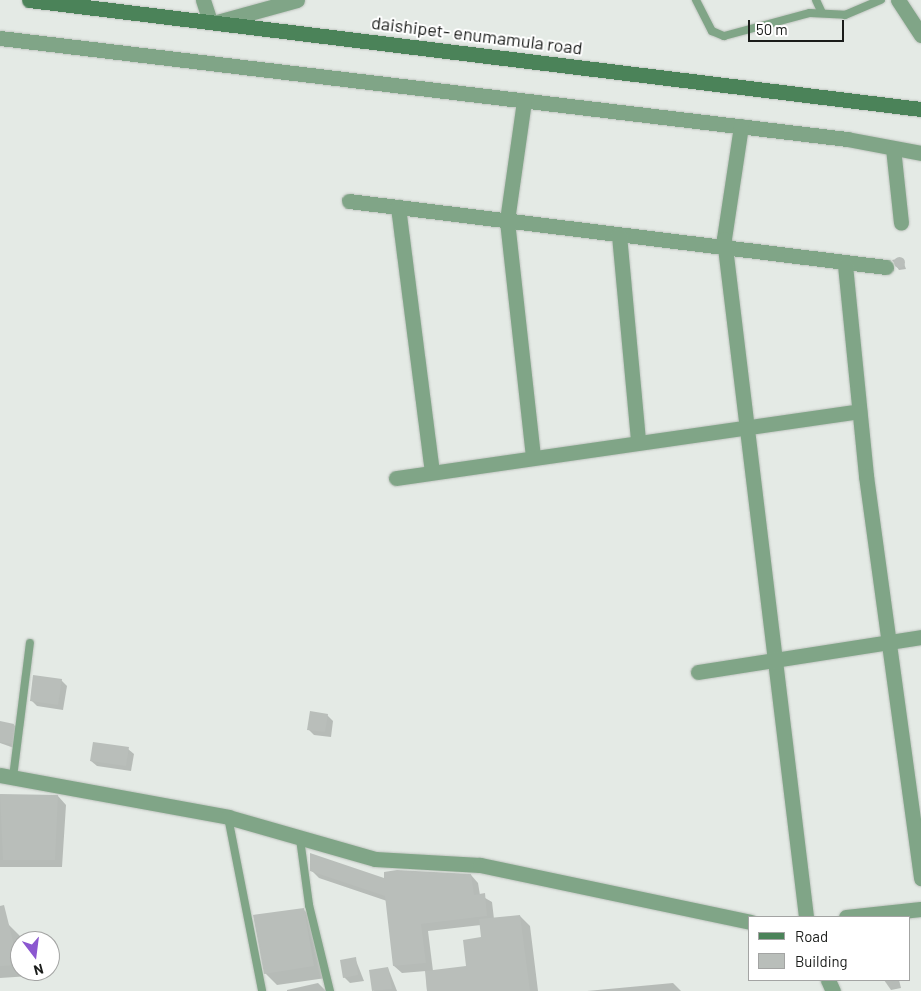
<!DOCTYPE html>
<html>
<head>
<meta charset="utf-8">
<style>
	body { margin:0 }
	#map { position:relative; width:921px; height:991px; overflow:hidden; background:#e4eae5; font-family:Barlow,sans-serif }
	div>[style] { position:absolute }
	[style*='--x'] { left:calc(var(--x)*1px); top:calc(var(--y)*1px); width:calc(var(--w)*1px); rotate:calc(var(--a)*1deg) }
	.shadow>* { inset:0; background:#0003 }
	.building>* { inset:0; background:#b9beba }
	.round { border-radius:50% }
	.roads { filter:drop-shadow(0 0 1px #c0c5c0) drop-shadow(0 0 1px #c0c5c0) }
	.lane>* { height:8px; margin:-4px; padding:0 4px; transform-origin:4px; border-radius:4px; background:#80a587 }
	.street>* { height:15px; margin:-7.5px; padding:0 7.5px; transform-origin:7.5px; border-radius:7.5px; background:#80a587 }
	.secondary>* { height:15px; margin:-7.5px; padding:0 7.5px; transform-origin:7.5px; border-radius:7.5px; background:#4b8359 }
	span { translate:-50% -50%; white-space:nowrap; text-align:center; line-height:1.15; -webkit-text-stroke:4px #fff; paint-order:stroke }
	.street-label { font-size:18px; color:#1a1c1a }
	.legend { position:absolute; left:748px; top:916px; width:162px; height:65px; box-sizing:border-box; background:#fff; border:1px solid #a3a4a3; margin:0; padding:6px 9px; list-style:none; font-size:15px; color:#1a1c1a }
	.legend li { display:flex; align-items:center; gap:10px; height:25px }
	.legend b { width:25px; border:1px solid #a3a4a3 }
	.north { position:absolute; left:10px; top:931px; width:50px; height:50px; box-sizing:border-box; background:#fff; border:1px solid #a3a4a3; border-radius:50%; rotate:165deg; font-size:14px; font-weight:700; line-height:20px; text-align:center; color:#1a1c1a }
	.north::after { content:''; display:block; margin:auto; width:18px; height:22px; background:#8b57d0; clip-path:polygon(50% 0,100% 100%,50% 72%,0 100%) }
	.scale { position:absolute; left:748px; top:20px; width:96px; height:22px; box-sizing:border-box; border:2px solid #1a1c1a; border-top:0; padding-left:6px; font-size:15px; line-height:18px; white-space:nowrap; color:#1a1c1a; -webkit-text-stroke:4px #fff; paint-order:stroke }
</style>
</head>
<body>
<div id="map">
	<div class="shadow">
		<div style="clip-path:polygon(902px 258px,906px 269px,899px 270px,892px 260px)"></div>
		<div style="clip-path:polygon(61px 680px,67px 686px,63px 710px,37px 706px,31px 700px)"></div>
		<div style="clip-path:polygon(327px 715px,333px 721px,331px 737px,314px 735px,308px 729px)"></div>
		<div style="clip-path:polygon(14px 725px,19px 730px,17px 749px,0 743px,0 728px)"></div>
		<div style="clip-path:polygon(128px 749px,134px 754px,131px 771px,97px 766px,91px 761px)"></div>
		<div style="clip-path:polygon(0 795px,58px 796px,66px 805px,62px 867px,0 867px,0 872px)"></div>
		<div style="clip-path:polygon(evenodd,311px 855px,386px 880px,471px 875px,478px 883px,480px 895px,492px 902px,494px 919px,520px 916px,530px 926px,538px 991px,427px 991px,426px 971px,402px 973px,394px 966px,387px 901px,319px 878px,311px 870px,311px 855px,481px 925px,483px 938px,468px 967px,433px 971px,428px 931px,481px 925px)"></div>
		<div style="clip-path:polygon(303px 909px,315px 921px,326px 978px,277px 985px,265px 973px)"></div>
		<div style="clip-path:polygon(8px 924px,20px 936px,20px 971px,29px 971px,30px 976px,0 978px,0 925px)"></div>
		<div style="clip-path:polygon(355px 958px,364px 981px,350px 983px,344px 977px)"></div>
		<div style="clip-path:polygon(388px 968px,397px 991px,374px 991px,370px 971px)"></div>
		<div style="clip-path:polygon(884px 980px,899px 980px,901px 988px,891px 990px)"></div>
		<div style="clip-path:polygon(318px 983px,326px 991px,287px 991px,287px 990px)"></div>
		<div style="clip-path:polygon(673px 983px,681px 991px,587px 991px)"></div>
	</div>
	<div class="building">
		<div class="round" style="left:893.5px;top:256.5px;width:11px;height:11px"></div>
		<div style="clip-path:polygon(33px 675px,62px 679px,58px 705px,30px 701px)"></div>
		<div style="clip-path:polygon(310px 711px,328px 714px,325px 732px,307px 730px)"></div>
		<div style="clip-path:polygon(0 721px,14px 724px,12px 744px,0 742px)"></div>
		<div style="clip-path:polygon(93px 742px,129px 747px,126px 766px,90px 761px)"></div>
		<div style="clip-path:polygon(0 794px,58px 795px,55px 860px,3px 860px)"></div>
		<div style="clip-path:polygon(310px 853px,384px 878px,384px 872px,397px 870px,471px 874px,474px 895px,485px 893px,487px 916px,421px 924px,426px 963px,393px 966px,385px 896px,310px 871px)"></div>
		<div style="clip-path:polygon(4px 905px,19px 965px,0 966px,0 906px)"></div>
		<div style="clip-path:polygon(304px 908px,314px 966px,264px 974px,253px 915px)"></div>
		<div style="clip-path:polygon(520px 915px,530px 991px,427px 991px,425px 971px,466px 966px,463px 940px,481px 937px,479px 919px)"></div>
		<div style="clip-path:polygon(356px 957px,358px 975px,343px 978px,340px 960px)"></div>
		<div style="clip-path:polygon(388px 967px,392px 989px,372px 991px,369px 970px)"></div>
	</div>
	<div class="roads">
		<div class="lane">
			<div style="--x:696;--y:0;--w:35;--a:63"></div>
			<div style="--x:712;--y:31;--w:13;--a:23"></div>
			<div style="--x:724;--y:36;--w:89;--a:-15"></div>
			<div style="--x:810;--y:13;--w:35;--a:3"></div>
			<div style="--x:845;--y:15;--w:39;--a:-23"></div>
			<div style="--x:816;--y:0;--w:14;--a:65"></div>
			<div style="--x:13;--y:777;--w:135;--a:-82.8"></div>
			<div style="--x:228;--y:817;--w:177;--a:78.9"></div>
			<div style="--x:300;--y:839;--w:67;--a:82.2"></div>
			<div style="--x:309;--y:905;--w:89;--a:76.3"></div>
		</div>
		<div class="street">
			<div style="--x:203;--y:0;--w:22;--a:72"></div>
			<div style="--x:898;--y:0;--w:42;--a:56.7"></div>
			<div style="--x:217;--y:22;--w:83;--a:-15.4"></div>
			<div style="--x:0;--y:38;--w:853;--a:6.8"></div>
			<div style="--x:847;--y:139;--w:75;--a:10.7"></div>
			<div style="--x:524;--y:101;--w:121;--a:98.1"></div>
			<div style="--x:507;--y:221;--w:237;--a:83.7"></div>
			<div style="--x:741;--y:126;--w:114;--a:98.6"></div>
			<div style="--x:724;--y:239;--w:683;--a:83.1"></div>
			<div style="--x:893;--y:148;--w:75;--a:83.9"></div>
			<div style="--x:349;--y:201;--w:541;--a:7.01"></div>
			<div style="--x:398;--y:207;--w:267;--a:82.7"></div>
			<div style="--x:619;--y:235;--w:207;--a:84.7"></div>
			<div style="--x:845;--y:265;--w:212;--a:84.3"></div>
			<div style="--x:866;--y:476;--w:406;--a:82.2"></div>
			<div style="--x:396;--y:478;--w:468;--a:-8.2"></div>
			<div style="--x:698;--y:672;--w:226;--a:-8.9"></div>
			<div style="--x:0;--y:775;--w:232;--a:10.4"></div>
			<div style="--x:228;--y:817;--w:153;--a:15.9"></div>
			<div style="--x:375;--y:859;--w:105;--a:3.3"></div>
			<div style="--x:480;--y:865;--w:276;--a:11.9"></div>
			<div style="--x:846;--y:917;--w:75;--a:-6.1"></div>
			<div style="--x:828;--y:980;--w:12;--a:66"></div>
		</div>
		<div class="secondary">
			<div style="--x:29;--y:0;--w:899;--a:6.97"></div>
		</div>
	</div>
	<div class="street-label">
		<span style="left:477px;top:35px;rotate:7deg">daishipet- enumamula road</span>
	</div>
	<ul class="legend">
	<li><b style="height:6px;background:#4b8359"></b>Road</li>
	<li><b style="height:14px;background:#b9beba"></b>Building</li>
	</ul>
	<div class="north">N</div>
	<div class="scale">50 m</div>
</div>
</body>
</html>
